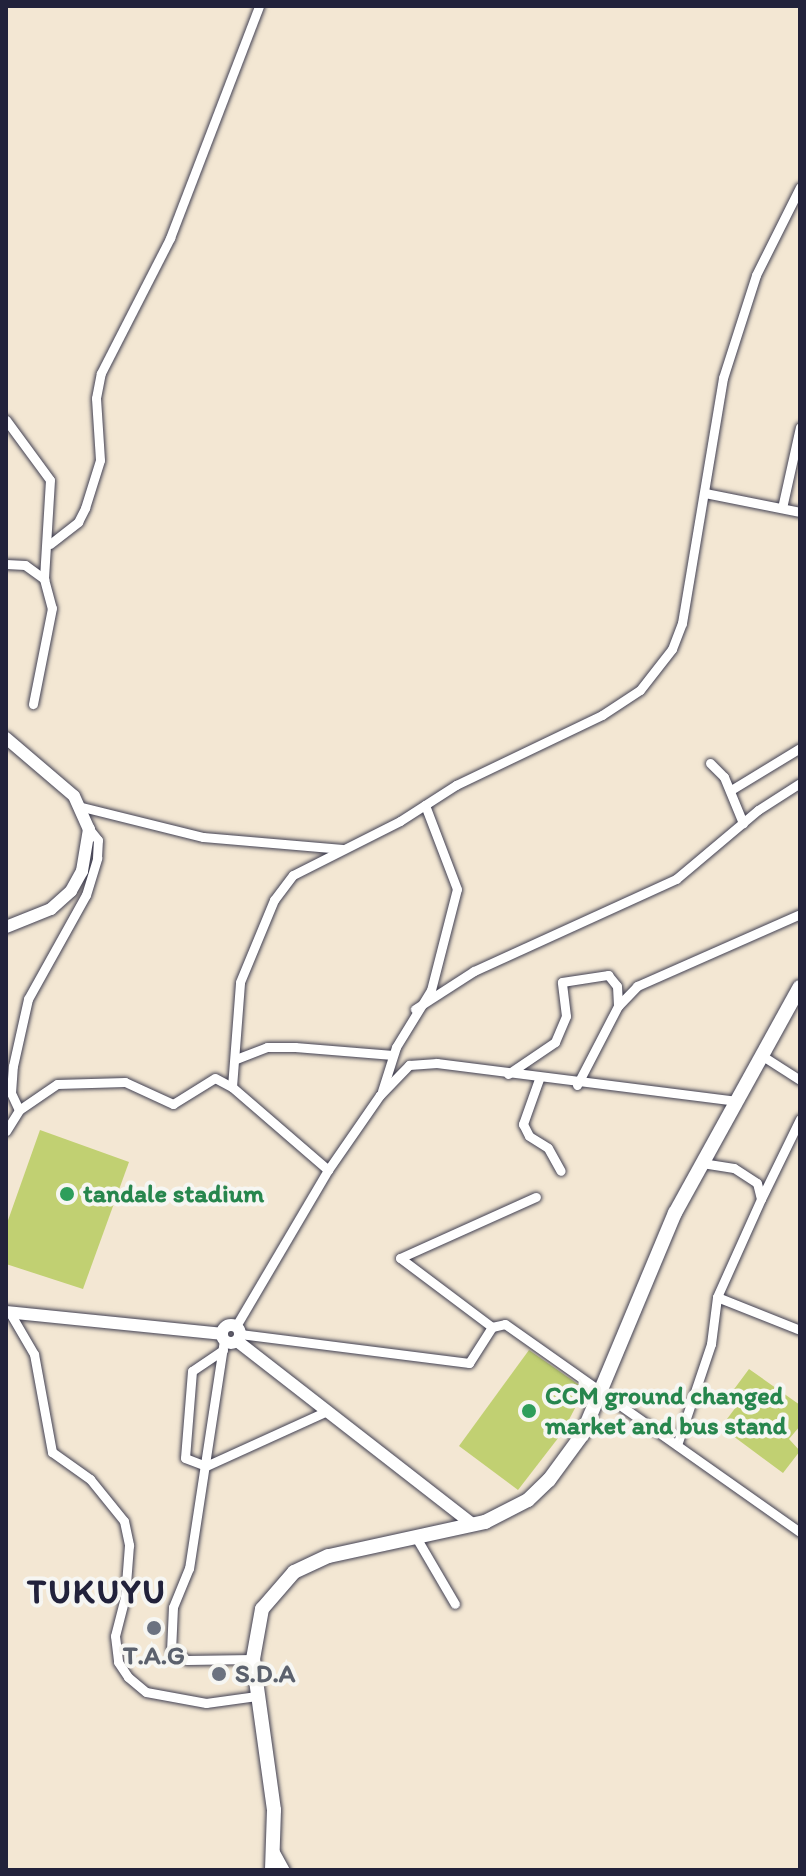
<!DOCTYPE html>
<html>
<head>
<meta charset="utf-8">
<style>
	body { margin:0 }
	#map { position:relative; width:806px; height:1876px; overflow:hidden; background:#f3e7d3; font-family:Itim,sans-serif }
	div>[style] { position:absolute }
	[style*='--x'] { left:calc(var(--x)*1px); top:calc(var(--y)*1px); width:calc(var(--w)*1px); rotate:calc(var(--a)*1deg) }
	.green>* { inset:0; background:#c1d072 }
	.roads { filter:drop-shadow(0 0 2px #414052) drop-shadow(0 0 2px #414052) }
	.minor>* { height:9px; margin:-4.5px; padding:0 4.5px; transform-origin:4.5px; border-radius:4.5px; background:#fff }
	.major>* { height:12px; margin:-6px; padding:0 6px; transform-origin:6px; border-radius:6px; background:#fff }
	.major>.ring { margin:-6px; padding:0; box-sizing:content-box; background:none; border:12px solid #fff; border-radius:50% }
	.highway>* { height:14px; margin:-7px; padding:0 7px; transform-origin:7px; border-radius:7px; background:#fff }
	.dots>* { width:22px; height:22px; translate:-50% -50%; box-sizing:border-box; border:4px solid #f6f6f2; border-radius:50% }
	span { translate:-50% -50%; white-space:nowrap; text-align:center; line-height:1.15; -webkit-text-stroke:8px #f6f6f2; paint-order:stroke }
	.leisure-label { font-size:26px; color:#27864d; font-weight:700 }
	.left { translate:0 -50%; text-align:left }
	.worship-label { font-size:26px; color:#5b616d; font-weight:700 }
	.district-label { font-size:34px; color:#22223b; font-weight:700; letter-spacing:2px }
	.frame { position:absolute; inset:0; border:8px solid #22223b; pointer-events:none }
</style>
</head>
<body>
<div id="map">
	<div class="green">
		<div style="clip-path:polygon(40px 1130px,129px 1162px,83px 1289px,6px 1264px,6px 1226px)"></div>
		<div style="clip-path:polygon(529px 1350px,585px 1389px,562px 1433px,518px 1490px,459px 1446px)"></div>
		<div style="clip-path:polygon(749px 1369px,800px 1405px,800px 1426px,789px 1439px,800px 1451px,783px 1473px,721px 1427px,742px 1399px,732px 1392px)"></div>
	</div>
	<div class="roads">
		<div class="minor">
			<div style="--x:6;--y:420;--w:74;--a:53.7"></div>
			<div style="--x:50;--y:480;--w:99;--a:93.5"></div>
			<div style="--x:44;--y:579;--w:30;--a:75"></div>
			<div style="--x:52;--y:608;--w:98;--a:101.2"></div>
			<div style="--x:705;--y:493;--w:97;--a:11.3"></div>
			<div style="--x:782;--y:508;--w:83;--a:-77.5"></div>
			<div style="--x:50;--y:544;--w:36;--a:-38"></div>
			<div style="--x:78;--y:522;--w:16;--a:-63"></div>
			<div style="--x:85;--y:508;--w:50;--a:-72.6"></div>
			<div style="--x:100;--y:460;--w:62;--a:-93.7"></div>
			<div style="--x:96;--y:398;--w:25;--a:-79"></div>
			<div style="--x:101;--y:373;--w:152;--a:-62.9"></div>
			<div style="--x:170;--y:238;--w:248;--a:-69"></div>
			<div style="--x:6;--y:564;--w:19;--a:3"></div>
			<div style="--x:25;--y:565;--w:24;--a:36"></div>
			<div style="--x:710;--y:763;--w:20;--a:45"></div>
			<div style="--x:724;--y:777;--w:50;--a:67.6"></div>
			<div style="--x:731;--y:790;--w:81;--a:-31.3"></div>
			<div style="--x:82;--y:807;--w:125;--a:13.9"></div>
			<div style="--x:203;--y:837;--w:140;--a:4.9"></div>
			<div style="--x:415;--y:1009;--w:70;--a:-32.8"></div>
			<div style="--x:474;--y:971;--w:222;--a:-24.5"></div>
			<div style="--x:676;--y:879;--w:107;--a:-40.1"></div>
			<div style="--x:758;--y:810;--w:50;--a:-32.7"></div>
			<div style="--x:761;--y:1055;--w:46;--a:32.7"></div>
			<div style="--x:236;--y:1059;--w:33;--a:-21"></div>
			<div style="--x:267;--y:1047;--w:28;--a:0"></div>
			<div style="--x:295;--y:1047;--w:98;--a:4.7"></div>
			<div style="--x:508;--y:1074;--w:57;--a:-34.2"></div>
			<div style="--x:555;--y:1042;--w:28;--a:-67"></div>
			<div style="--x:566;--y:1016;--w:34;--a:-97"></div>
			<div style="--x:562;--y:982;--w:47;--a:-8.7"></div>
			<div style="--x:608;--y:975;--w:14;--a:51"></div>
			<div style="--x:617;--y:986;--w:20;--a:87"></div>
			<div style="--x:539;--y:1079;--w:48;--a:109.6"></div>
			<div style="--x:523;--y:1124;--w:13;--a:63"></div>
			<div style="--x:529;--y:1136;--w:22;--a:32"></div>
			<div style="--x:548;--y:1148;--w:26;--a:61"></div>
			<div style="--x:577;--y:1085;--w:89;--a:-62.6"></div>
			<div style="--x:618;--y:1006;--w:28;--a:-46"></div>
			<div style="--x:637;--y:986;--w:178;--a:-23.8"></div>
			<div style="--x:232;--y:1087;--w:105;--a:-85.6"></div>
			<div style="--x:240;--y:982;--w:89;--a:-67.5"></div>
			<div style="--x:274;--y:900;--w:31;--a:-53"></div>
			<div style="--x:293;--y:875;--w:120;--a:-26.8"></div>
			<div style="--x:400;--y:821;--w:67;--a:-32.7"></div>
			<div style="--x:456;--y:785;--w:162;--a:-25.6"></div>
			<div style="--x:602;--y:715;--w:45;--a:-33.3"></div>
			<div style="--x:640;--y:690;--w:52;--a:-52"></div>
			<div style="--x:672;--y:649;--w:28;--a:-69"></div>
			<div style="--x:682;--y:623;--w:248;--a:-80.5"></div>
			<div style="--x:723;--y:378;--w:108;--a:-72.2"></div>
			<div style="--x:756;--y:275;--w:98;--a:-63.4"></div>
			<div style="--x:382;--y:1091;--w:46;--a:-72.3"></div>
			<div style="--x:396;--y:1047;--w:67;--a:-58.4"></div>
			<div style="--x:431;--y:990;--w:104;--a:-75.6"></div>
			<div style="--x:457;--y:889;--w:90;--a:-110.9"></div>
			<div style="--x:19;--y:1110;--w:19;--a:-115"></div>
			<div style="--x:11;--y:1093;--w:27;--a:-86"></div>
			<div style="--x:13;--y:1066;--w:69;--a:-77.4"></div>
			<div style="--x:28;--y:999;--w:119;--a:-60.9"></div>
			<div style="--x:86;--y:895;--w:39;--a:-73"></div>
			<div style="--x:97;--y:858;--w:18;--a:-87"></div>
			<div style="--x:98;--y:840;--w:14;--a:-129"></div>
			<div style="--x:6;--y:1131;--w:25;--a:-58"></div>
			<div style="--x:19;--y:1110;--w:46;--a:-34.4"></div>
			<div style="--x:57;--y:1084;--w:68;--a:-1.7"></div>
			<div style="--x:125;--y:1082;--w:53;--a:24.6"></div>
			<div style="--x:173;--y:1104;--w:49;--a:-31.8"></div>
			<div style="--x:215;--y:1078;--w:19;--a:28"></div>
			<div style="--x:232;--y:1087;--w:127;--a:40.8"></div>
			<div style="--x:702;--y:1163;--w:32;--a:9"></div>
			<div style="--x:734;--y:1168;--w:27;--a:33"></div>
			<div style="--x:757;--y:1183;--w:16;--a:76"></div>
			<div style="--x:761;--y:1199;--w:107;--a:114.2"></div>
			<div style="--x:717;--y:1297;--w:89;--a:21.7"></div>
			<div style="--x:761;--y:1199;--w:89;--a:-64"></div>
			<div style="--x:10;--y:1313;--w:48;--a:59.7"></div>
			<div style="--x:34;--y:1354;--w:100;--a:79.6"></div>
			<div style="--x:52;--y:1452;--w:47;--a:35.4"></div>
			<div style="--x:90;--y:1479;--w:54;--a:51"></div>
			<div style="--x:124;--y:1521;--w:25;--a:78"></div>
			<div style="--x:129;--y:1545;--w:52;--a:94.4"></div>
			<div style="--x:125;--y:1597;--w:40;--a:104.4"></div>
			<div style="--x:115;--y:1636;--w:26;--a:83"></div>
			<div style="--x:118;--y:1662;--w:18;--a:56"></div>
			<div style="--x:128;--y:1677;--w:23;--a:40"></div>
			<div style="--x:146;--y:1692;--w:61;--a:10.4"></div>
			<div style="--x:206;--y:1703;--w:51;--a:-7.8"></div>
			<div style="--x:236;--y:1326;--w:181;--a:-59.5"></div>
			<div style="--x:328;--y:1170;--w:91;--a:-55.3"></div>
			<div style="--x:380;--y:1095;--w:42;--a:-46"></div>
			<div style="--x:409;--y:1065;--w:28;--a:-4"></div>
			<div style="--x:437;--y:1063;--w:302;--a:7.2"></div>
			<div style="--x:492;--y:1327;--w:115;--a:-143.1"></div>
			<div style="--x:400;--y:1258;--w:149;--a:-24.2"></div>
			<div style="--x:240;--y:1334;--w:231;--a:7.2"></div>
			<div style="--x:469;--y:1363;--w:43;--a:-57.4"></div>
			<div style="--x:492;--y:1327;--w:13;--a:-13"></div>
			<div style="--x:505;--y:1324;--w:361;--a:35.2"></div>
			<div style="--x:224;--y:1340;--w:231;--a:98.7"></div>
			<div style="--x:189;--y:1568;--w:42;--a:112.3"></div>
			<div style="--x:173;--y:1607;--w:44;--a:92.6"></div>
			<div style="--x:171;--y:1651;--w:18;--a:29"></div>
			<div style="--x:187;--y:1660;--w:66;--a:-0.9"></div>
			<div style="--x:223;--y:1350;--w:37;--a:146"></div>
			<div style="--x:192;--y:1371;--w:87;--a:94.6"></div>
			<div style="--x:185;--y:1458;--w:22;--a:21"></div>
			<div style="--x:206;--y:1466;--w:133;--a:-24.4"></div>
			<div style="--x:677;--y:1445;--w:107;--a:-71.4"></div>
			<div style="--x:711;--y:1344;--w:47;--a:-82.7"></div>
			<div style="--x:417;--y:1539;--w:75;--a:59.7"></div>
			<div style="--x:275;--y:1852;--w:21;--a:61"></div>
		</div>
		<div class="major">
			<div style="--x:6;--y:738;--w:89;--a:40.5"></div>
			<div style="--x:74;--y:796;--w:36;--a:66"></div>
			<div style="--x:89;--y:829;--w:43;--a:99.5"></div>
			<div style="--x:82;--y:871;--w:23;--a:119"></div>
			<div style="--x:71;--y:891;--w:27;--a:138"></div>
			<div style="--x:51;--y:909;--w:48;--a:158.2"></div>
			<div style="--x:6;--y:1312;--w:216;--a:5.8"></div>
			<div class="ring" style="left:222px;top:1325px;width:6px;height:6px"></div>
			<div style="--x:237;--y:1341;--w:299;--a:37.9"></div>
		</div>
		<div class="highway">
			<div style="--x:272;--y:1870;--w:60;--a:-88.1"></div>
			<div style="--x:274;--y:1810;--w:152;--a:-97.9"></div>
			<div style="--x:253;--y:1659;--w:51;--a:-79.8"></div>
			<div style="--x:262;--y:1609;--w:49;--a:-49.1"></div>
			<div style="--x:294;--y:1572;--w:38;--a:-25"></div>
			<div style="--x:329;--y:1556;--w:160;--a:-12.3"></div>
			<div style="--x:485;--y:1522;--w:48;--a:-27.1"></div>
			<div style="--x:528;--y:1500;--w:29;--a:-44"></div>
			<div style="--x:549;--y:1480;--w:56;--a:-53.7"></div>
			<div style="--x:582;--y:1435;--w:241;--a:-67.3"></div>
			<div style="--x:675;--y:1213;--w:258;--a:-61.1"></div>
		</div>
	</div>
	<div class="dots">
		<div style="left:67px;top:1194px;background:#2e9e5b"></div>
		<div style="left:529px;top:1411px;background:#2e9e5b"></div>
		<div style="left:154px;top:1628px;background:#6b7280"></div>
		<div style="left:219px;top:1674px;background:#6b7280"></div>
	</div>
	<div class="leisure-label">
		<span class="left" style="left:83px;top:1194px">tandale stadium</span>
		<span class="left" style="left:545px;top:1411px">CCM ground changed<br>market and bus stand</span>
	</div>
	<div class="worship-label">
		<span style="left:154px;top:1656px">T.A.G</span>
		<span class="left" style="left:235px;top:1674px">S.D.A</span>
	</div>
	<div class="district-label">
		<span style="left:97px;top:1592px">TUKUYU</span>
	</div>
	<div class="frame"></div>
</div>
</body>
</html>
